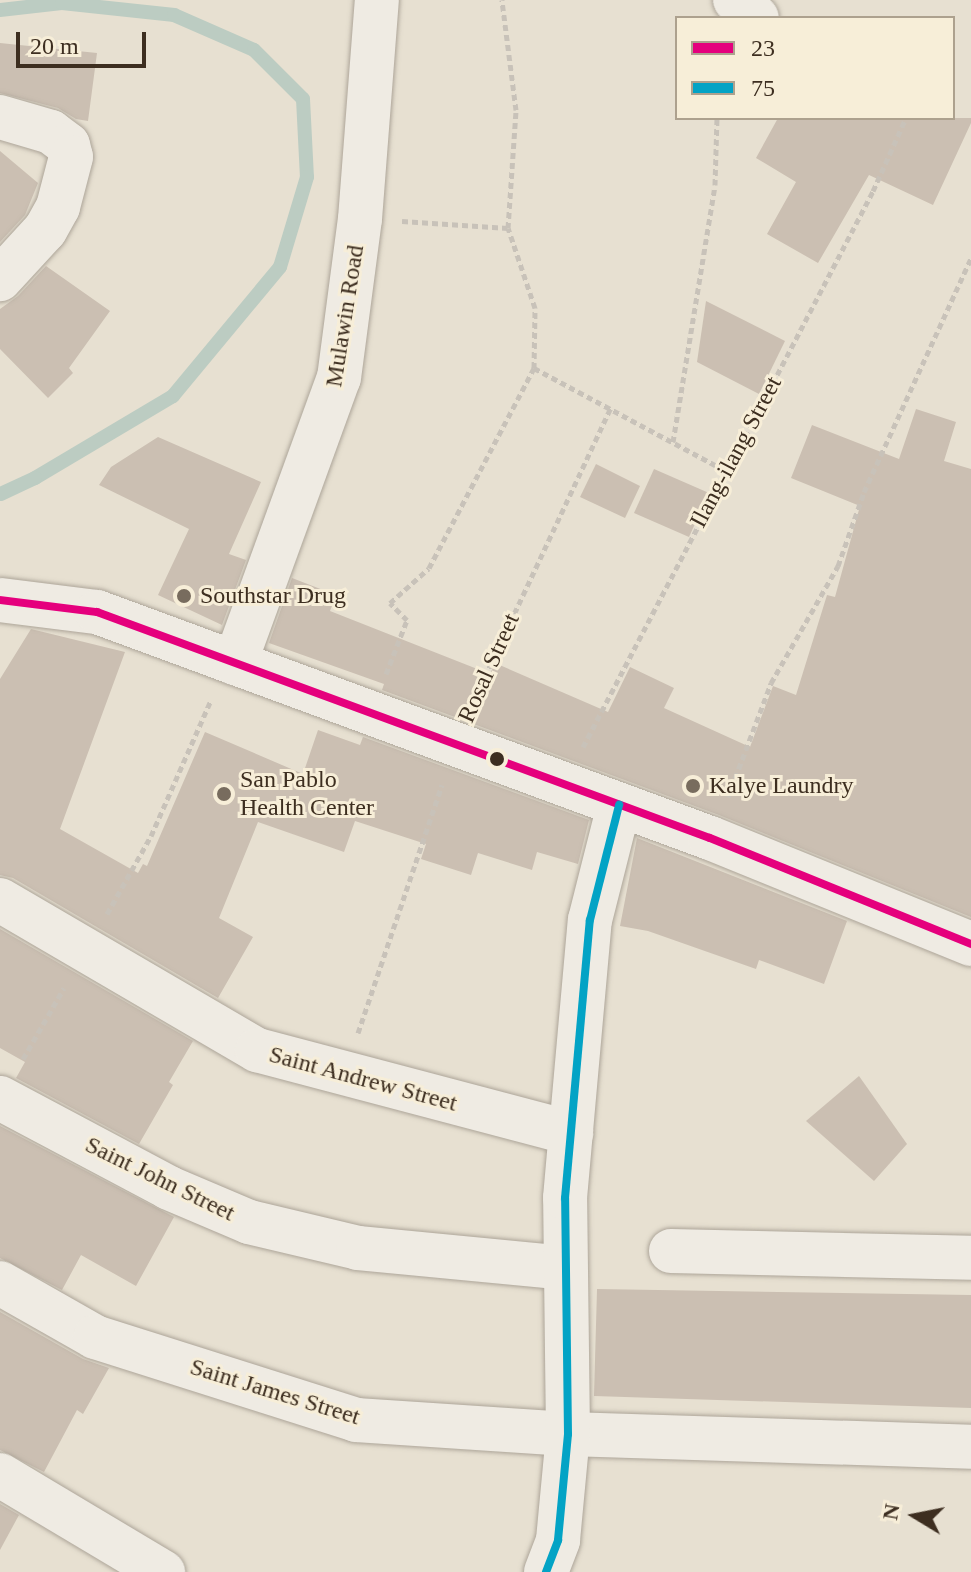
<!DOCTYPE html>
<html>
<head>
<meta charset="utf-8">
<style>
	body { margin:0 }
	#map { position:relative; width:971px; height:1572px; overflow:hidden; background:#e7e0d1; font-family:"Times New Roman",serif }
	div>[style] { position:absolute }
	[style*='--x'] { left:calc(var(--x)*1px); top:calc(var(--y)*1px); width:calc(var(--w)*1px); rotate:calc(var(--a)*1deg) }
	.stream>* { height:14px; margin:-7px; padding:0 7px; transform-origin:7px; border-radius:7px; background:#bcccc2 }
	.building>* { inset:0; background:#cbbfb2 }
	.path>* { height:5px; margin-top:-2.5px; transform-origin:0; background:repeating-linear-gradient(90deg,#c8c2b9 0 6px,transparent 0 10px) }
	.roads { filter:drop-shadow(0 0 2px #ada599) drop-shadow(0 0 2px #ada599) }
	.minor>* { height:44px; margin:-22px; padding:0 22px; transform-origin:22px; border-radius:22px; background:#efebe3 }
	.bus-1>* { height:8px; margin:-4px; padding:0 4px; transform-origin:4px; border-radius:4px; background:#e5007d }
	.bus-2>* { height:8px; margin:-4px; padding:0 4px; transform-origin:4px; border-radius:4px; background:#03a3c5 }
	.dots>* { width:22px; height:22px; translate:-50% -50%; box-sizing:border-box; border:4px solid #f7eed8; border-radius:50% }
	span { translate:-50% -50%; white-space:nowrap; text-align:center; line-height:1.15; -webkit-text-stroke:6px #f7eed8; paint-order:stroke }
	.street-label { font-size:24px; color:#3d2e20 }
	.poi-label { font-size:24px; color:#3d2e20 }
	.left { translate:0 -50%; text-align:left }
	.legend { position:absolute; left:675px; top:16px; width:280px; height:104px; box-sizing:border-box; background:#f7eed8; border:2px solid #ada18e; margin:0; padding:10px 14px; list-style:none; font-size:24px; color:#3d2e20 }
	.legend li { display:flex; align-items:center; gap:16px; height:40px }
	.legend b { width:40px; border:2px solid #ada18e }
	.north { position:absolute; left:875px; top:1476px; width:80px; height:80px; -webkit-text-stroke:6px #f7eed8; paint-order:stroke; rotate:280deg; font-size:22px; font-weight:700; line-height:32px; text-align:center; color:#3d2e20 }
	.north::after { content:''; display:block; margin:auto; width:28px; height:36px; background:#3d2e20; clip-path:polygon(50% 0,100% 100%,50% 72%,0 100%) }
	.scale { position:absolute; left:16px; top:32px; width:130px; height:36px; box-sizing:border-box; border:4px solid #3d2e20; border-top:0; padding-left:10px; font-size:24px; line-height:28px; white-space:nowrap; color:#3d2e20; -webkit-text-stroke:6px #f7eed8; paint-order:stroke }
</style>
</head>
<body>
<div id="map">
	<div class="stream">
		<div style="--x:0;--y:10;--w:62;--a:-6.4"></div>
		<div style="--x:62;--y:3;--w:113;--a:6.1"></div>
		<div style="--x:174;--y:15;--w:87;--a:23.6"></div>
		<div style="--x:254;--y:50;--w:69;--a:45"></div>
		<div style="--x:303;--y:99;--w:78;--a:87.1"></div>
		<div style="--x:307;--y:177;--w:94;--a:106.7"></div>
		<div style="--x:280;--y:267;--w:168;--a:129.7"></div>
		<div style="--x:173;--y:396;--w:161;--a:149.3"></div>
		<div style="--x:35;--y:478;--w:38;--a:155"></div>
	</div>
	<div class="building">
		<div style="clip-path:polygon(0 43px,97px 53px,88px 121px,76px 119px,58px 108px,0 93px)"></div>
		<div style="clip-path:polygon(778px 118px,971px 118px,971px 123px,933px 205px,869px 175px,818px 263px,767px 234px,796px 182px,756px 158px)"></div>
		<div style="clip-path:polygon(0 151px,38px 183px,25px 215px,0 242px)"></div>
		<div style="clip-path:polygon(46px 266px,110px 311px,69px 368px,73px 373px,48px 398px,0 349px,0 309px,18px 296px)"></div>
		<div style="clip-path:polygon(706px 301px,785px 341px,759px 394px,697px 362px)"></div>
		<div style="clip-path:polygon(916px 409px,956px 422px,944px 461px,971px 469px,971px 917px,719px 815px,382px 690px,384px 684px,269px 643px,292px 578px,336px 595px,330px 611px,490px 674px,495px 663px,608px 712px,630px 667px,674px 688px,664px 708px,750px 747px,773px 686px,796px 695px,827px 595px,835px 597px,860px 506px,791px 478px,812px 425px,899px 459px)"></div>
		<div style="clip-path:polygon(158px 437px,261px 482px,229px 554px,246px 560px,222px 625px,158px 595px,189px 529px,99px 485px,111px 467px)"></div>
		<div style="clip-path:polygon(596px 464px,640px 486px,625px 518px,580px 497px)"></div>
		<div style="clip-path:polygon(654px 469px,709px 493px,689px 537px,634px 513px)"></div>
		<div style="clip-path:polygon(31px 629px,125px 652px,60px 829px,138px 873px,143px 864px,147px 866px,205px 732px,303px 774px,318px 730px,360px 745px,363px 737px,589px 820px,578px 864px,537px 852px,532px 870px,478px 853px,471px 875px,421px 859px,426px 844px,355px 821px,344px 852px,258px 822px,219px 918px,253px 937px,218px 998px,13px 878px,0 875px,0 679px)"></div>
		<div style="clip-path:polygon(637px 838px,847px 921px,824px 984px,759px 960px,756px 969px,648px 931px,620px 926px)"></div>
		<div style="clip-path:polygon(0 929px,193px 1041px,169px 1082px,173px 1085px,139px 1144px,16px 1078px,25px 1062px,0 1048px)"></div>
		<div style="clip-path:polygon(859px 1076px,907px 1144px,874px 1181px,806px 1121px)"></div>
		<div style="clip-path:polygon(0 1126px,174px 1217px,136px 1286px,81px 1255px,62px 1290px,0 1258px)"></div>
		<div style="clip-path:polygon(597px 1289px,971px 1295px,971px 1408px,594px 1396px)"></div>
		<div style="clip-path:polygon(0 1312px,83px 1359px,109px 1368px,83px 1414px,77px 1410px,44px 1472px,0 1450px)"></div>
		<div style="clip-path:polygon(0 1504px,19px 1515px,0 1550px)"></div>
	</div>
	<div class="path">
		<div style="--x:402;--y:221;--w:106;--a:3.8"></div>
		<div style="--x:534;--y:368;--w:218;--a:28.2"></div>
		<div style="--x:673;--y:442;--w:260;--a:-80.7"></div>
		<div style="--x:715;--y:185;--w:67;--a:-88.3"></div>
		<div style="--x:386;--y:674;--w:58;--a:-68.7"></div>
		<div style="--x:407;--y:620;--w:24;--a:-135"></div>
		<div style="--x:390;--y:603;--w:52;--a:-41.9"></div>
		<div style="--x:429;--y:568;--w:226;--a:-62.3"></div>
		<div style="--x:534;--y:368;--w:60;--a:-89"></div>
		<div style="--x:535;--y:308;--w:84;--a:-108.6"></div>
		<div style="--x:508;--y:228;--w:118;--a:-86.1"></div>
		<div style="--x:516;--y:110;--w:111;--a:-97.3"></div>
		<div style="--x:472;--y:704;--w:328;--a:-64.9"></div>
		<div style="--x:583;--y:747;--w:627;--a:-62.45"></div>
		<div style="--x:873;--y:191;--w:80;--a:-65.7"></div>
		<div style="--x:728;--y:797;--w:122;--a:-69.3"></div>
		<div style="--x:771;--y:683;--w:135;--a:-60.2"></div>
		<div style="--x:838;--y:566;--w:78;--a:-70.6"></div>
		<div style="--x:864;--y:492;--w:257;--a:-65.4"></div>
		<div style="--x:107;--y:914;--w:90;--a:-60.6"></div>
		<div style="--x:151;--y:836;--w:149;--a:-66.2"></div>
		<div style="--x:358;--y:1033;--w:262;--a:-71.3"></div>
		<div style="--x:23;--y:1059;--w:82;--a:-60"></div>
	</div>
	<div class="roads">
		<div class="minor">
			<div style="--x:735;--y:0;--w:28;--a:39"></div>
			<div style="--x:0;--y:117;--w:53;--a:16.4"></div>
			<div style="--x:51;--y:132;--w:21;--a:37"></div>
			<div style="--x:68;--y:145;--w:12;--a:76"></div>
			<div style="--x:71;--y:157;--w:52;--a:104.6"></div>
			<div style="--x:58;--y:207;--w:26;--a:119"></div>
			<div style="--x:45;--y:230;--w:67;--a:132.6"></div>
			<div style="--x:0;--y:600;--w:98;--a:7.1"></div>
			<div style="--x:97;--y:612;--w:653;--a:20.24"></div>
			<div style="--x:710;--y:838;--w:282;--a:22.1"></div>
			<div style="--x:235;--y:663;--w:303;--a:-70"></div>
			<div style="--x:339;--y:378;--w:160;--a:-82.5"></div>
			<div style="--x:360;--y:219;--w:220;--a:-85.6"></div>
			<div style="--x:0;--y:900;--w:298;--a:30.3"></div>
			<div style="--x:257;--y:1050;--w:325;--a:14.8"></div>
			<div style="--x:0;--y:1098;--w:191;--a:28"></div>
			<div style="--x:169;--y:1188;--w:87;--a:23"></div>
			<div style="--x:249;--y:1222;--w:112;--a:13.4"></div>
			<div style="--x:358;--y:1248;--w:208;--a:5.5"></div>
			<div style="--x:671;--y:1251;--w:300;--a:1.3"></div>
			<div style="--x:0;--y:1283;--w:109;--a:29.6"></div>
			<div style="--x:95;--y:1337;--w:274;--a:17.6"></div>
			<div style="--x:356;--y:1420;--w:212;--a:3.8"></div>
			<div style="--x:568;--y:1434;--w:403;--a:1.8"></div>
			<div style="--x:0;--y:1475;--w:190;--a:30.8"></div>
			<div style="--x:546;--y:1572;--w:34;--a:-69"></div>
			<div style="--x:558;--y:1540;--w:106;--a:-84.6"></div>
			<div style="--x:568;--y:1434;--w:236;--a:-90.7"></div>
			<div style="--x:565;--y:1198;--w:279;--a:-84.9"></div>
			<div style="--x:590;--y:920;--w:119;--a:-75.8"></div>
		</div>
	</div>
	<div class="bus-1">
		<div style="--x:0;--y:600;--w:98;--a:7.1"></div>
		<div style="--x:97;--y:612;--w:653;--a:20.24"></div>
		<div style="--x:710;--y:838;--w:282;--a:22.1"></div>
	</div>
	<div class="bus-2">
		<div style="--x:546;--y:1572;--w:34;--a:-69"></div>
		<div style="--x:558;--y:1540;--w:106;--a:-84.6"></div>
		<div style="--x:568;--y:1434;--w:236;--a:-90.7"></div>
		<div style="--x:565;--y:1198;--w:279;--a:-84.9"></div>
		<div style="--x:590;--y:920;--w:119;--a:-75.8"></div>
	</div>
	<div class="dots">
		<div style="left:184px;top:596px;background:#786c5e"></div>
		<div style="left:497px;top:759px;background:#3d2e20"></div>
		<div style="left:693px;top:786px;background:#786c5e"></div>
		<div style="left:224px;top:794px;background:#786c5e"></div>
	</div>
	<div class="street-label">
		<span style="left:345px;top:316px;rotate:-81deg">Mulawin Road</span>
		<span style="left:736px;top:452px;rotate:-62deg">Ilang-ilang Street</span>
		<span style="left:489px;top:668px;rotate:-66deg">Rosal Street</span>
		<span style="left:363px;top:1079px;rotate:15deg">Saint Andrew Street</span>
		<span style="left:160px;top:1179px;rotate:26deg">Saint John Street</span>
		<span style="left:275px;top:1392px;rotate:17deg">Saint James Street</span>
	</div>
	<div class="poi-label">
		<span class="left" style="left:200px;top:596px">Southstar Drug</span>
		<span class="left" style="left:240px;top:794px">San Pablo<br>Health Center</span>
		<span class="left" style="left:709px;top:786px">Kalye Laundry</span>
	</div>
	<ul class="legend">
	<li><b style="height:10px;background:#e5007d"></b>23</li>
	<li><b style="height:10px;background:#03a3c5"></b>75</li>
	</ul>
	<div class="north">N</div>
	<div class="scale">20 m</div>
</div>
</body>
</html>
